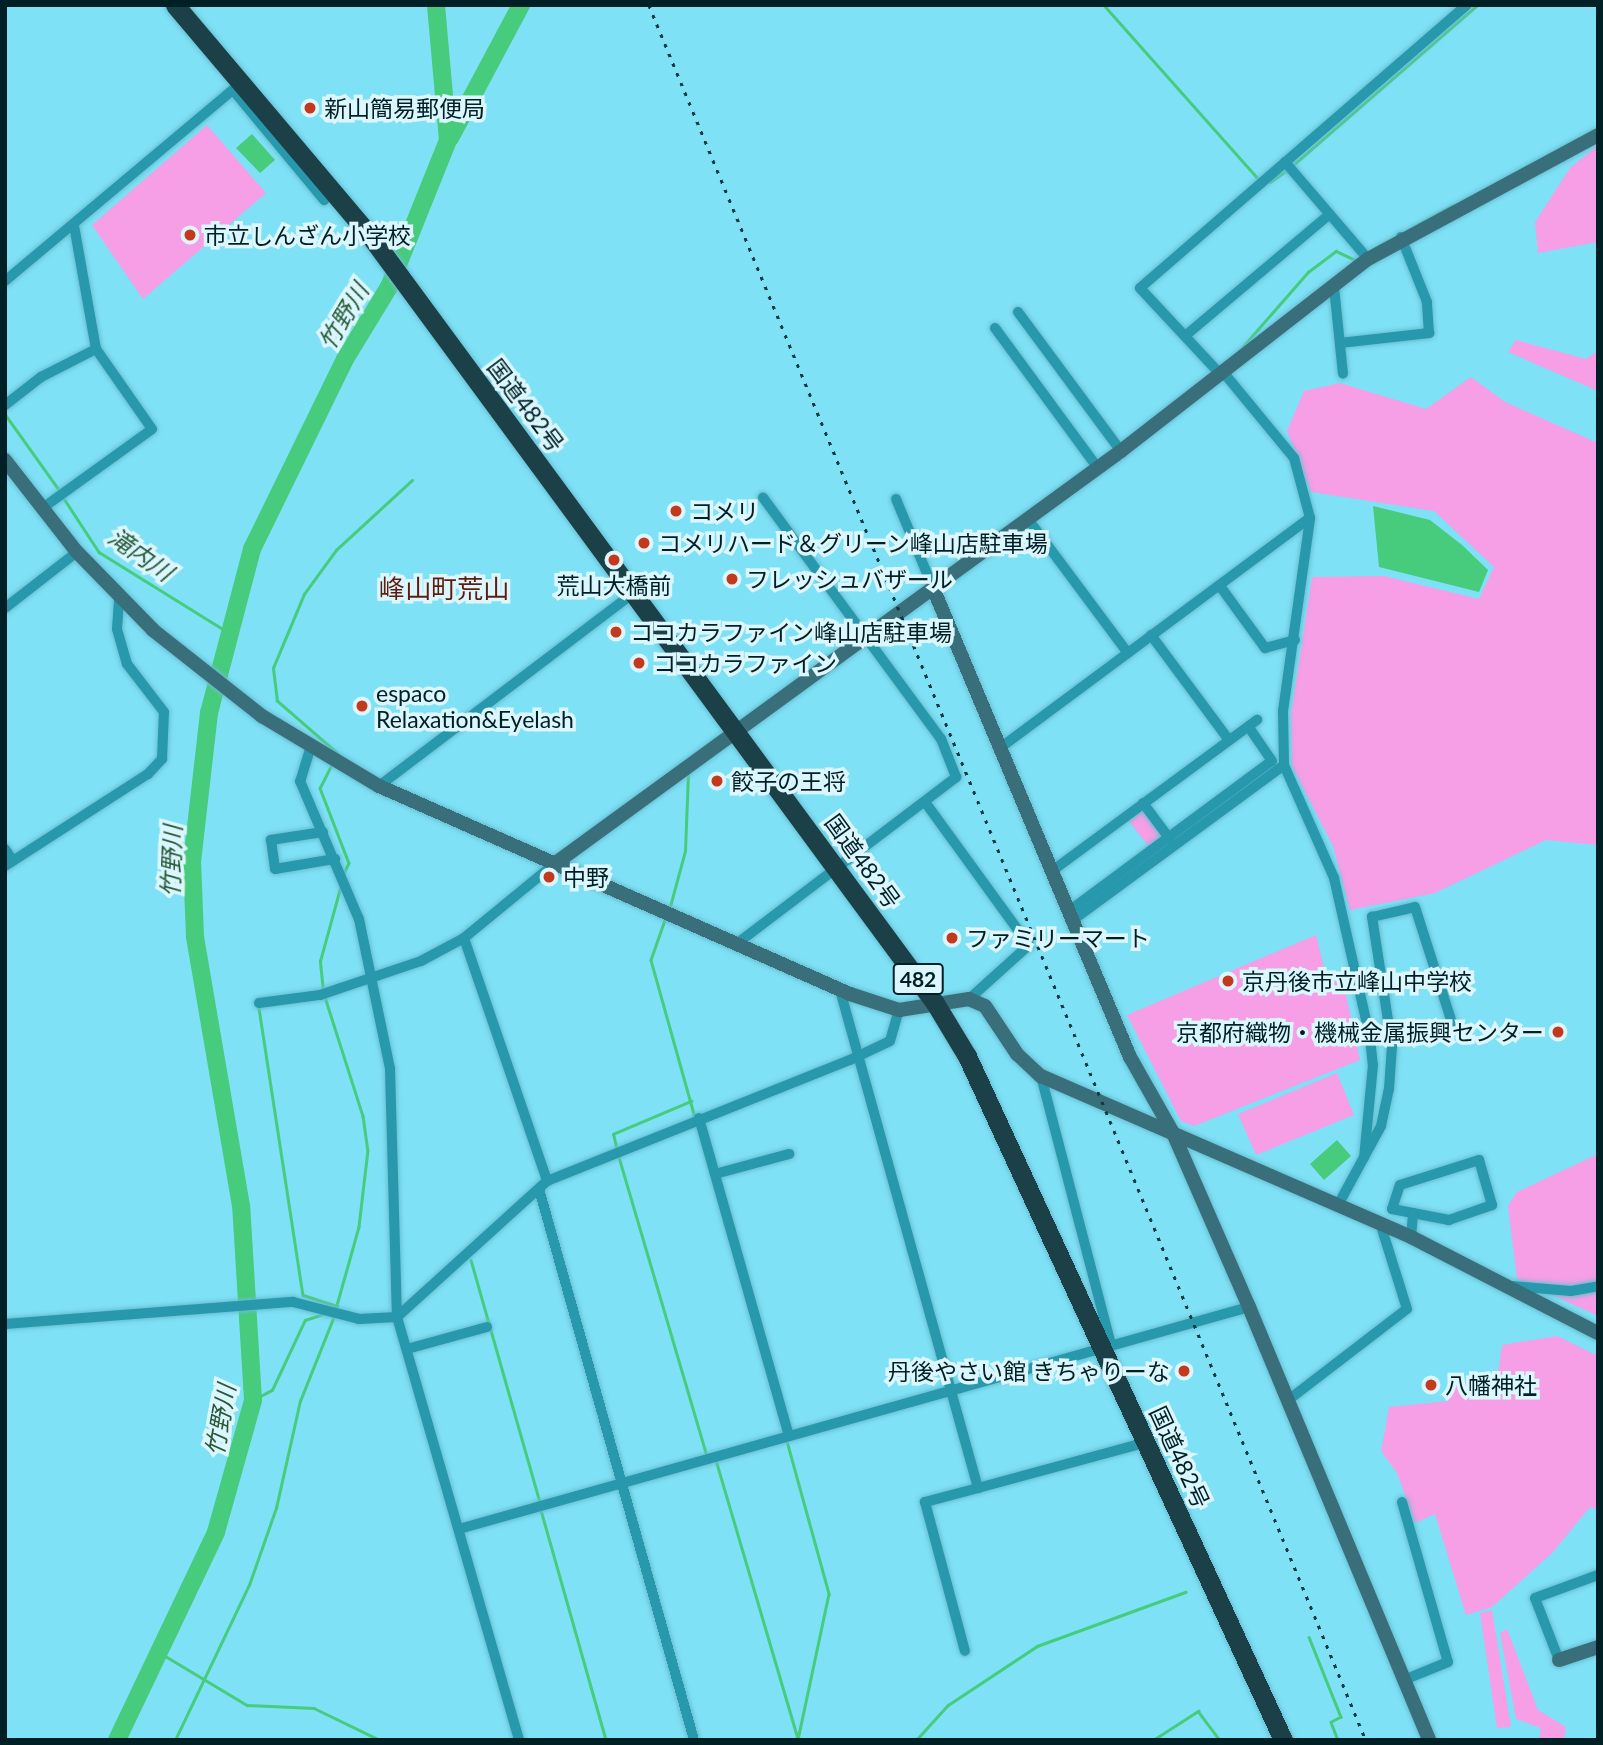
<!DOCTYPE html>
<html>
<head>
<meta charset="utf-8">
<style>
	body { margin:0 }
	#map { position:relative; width:1603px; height:1745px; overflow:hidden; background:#7fe1f6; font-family:Lato,"Noto Sans JP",sans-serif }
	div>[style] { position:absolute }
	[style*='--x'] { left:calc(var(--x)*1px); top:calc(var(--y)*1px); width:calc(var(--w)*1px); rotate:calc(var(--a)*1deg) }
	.green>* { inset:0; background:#f69ee6 }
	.water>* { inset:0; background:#47cb7c }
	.stream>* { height:2.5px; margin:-1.25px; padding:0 1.25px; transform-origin:1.25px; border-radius:1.25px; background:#47cb7c }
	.river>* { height:18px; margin:-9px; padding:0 9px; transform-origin:9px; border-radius:9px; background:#47cb7c }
	.roads { filter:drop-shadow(0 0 2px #68bed1) drop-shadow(0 0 2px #68bed1) }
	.street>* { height:10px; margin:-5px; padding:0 5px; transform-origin:5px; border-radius:5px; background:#2898ac }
	.secondary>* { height:14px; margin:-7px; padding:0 7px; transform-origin:7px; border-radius:7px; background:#396f7b }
	.highway>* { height:19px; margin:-9.5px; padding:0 9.5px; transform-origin:9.5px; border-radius:9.5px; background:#1b4048 }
	.rail>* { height:2.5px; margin-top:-1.25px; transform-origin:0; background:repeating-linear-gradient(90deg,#113a42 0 3.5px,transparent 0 10.5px) }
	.dots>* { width:19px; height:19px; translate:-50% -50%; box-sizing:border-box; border:4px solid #dbf6fc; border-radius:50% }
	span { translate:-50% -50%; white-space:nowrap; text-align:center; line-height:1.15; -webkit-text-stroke:7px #dbf6fc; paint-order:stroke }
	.shield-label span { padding:2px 5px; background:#dbf6fc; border:2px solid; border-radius:5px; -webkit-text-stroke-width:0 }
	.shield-label { font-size:21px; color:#002026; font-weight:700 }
	.poi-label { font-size:23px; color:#002026 }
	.left { translate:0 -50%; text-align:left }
	.right { translate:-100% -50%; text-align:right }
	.street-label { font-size:23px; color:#002026 }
	.water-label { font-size:24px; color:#275939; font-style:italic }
	.quarter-label { font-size:26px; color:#5f1c0e }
	.frame { position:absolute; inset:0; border:7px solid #002026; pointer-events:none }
</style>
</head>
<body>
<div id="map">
	<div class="green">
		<div style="clip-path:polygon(207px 125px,266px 193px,143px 299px,92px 225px)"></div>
		<div style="clip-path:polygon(1598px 145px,1598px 242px,1538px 253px,1535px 222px,1570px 168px)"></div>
		<div style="clip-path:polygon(1516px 340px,1586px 359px,1598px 351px,1598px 391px,1508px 352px)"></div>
		<div style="clip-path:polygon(1471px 377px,1505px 402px,1598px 443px,1598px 845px,1546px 840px,1435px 893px,1350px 910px,1333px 846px,1292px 766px,1291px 714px,1312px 577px,1384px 576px,1479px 599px,1494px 567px,1434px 511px,1311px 492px,1287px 431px,1304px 391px,1340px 383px,1426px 409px)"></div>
		<div style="clip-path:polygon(1142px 808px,1165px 838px,1150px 848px,1128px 820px)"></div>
		<div style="clip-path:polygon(1316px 935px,1328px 984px,1343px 980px,1360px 1060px,1194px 1126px,1181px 1121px,1127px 1015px)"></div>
		<div style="clip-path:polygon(1337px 1073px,1354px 1115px,1256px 1155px,1238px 1114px)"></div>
		<div style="clip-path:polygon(1598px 1154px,1598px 1316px,1517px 1279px,1508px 1206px,1517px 1192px)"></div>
		<div style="clip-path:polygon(1557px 1336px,1598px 1356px,1598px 1510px,1590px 1507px,1553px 1552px,1492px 1607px,1466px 1615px,1435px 1514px,1415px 1523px,1397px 1473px,1381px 1451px,1389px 1407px,1449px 1401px,1451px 1385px,1482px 1379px,1496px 1387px,1502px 1345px)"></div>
		<div style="clip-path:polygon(1492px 1610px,1511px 1727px,1497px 1728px,1480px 1613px)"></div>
		<div style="clip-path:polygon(1507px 1629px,1538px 1710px,1566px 1727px,1564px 1740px,1539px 1740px,1541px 1728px,1516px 1719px,1500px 1633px)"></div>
	</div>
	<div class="water">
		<div style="clip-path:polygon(252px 134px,275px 160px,260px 173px,236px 148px)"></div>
		<div style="clip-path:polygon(1373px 506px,1430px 520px,1462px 545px,1488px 570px,1479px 592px,1379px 567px)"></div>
		<div style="clip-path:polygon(1337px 1140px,1351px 1156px,1324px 1180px,1310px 1164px)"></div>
	</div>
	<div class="stream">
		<div style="--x:1104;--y:5;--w:235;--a:48.4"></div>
		<div style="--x:1292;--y:166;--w:245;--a:-41"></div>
		<div style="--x:1270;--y:182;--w:21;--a:-35"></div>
		<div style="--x:1373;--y:249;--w:91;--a:-28.8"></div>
		<div style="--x:1239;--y:351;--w:105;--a:-48.9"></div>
		<div style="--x:1308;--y:272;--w:35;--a:-37"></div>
		<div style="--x:1336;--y:251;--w:23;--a:25"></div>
		<div style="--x:5;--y:414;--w:95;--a:54.5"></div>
		<div style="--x:63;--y:497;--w:66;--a:56.8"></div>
		<div style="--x:99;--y:552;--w:153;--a:31.9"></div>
		<div style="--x:338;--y:754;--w:81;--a:-139"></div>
		<div style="--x:277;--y:701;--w:33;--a:-97"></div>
		<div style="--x:273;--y:668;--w:80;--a:-67.3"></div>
		<div style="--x:304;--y:594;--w:54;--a:-54"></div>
		<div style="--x:336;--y:550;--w:103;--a:-42.6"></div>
		<div style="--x:333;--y:763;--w:28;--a:117"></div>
		<div style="--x:320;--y:788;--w:80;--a:68.9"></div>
		<div style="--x:349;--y:863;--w:14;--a:115"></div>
		<div style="--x:669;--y:910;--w:61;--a:-74.8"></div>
		<div style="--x:685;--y:851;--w:78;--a:-87.8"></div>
		<div style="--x:665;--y:920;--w:42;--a:109.3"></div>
		<div style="--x:651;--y:960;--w:164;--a:74.4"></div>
		<div style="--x:323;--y:991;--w:30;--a:-96"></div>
		<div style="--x:320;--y:961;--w:79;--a:-74.6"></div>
		<div style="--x:325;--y:997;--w:125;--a:72.3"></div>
		<div style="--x:363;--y:1116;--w:34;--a:82"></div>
		<div style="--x:368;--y:1150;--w:78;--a:96.7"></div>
		<div style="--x:359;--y:1227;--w:85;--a:105.7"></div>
		<div style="--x:259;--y:1008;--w:290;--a:81.3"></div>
		<div style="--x:303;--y:1295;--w:36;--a:18"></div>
		<div style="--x:617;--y:1151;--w:17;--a:-103"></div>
		<div style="--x:613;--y:1134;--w:85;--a:-22.9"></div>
		<div style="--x:619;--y:1157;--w:312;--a:73.6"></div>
		<div style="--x:471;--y:1260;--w:253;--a:74.1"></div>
		<div style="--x:253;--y:1400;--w:21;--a:-28"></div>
		<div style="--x:272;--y:1390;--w:77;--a:-64.8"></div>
		<div style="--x:305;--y:1320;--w:20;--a:-18"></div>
		<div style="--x:787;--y:1441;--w:159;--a:74.6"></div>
		<div style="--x:829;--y:1594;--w:149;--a:102"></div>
		<div style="--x:716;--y:1460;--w:290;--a:73.6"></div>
		<div style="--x:541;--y:1510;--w:239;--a:74.2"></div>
		<div style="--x:1309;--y:1637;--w:86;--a:68.2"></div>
		<div style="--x:1341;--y:1717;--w:11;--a:153"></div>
		<div style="--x:1331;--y:1722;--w:19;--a:69"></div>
		<div style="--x:157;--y:1651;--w:105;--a:31"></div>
		<div style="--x:247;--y:1705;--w:67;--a:2.6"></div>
		<div style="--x:314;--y:1708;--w:73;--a:25.9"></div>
		<div style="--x:175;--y:1740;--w:172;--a:-64.5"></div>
		<div style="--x:249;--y:1585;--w:82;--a:-70.7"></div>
		<div style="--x:276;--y:1508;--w:110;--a:-77.4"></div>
		<div style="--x:300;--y:1401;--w:92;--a:-68.2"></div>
		<div style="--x:916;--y:1740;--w:47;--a:-47.6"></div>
		<div style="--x:948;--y:1705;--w:107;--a:-33.5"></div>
		<div style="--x:1037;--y:1646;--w:158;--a:-20"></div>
		<div style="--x:1153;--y:1740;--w:54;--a:-32.8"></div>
		<div style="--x:1198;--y:1711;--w:36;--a:53"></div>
	</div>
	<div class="river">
		<div style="--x:450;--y:138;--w:151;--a:-61.9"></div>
		<div style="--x:117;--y:1740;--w:230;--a:-64.5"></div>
		<div style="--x:216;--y:1532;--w:137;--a:-74.3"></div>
		<div style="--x:253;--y:1400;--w:194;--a:-93.5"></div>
		<div style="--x:241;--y:1206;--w:274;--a:-99.7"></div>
		<div style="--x:195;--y:936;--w:74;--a:-92.3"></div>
		<div style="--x:192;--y:862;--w:150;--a:-83.5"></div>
		<div style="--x:209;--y:713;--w:170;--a:-75.3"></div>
		<div style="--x:252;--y:549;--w:212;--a:-63.9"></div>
		<div style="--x:345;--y:359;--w:84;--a:-58.6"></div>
		<div style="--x:389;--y:287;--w:158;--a:-68.1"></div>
		<div style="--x:448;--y:140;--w:136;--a:-95.1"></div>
	</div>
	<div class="roads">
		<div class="street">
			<div style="--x:233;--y:90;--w:143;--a:50.4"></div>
			<div style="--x:1285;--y:162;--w:128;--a:49.4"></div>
			<div style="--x:5;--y:281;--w:309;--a:-40"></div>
			<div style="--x:1334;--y:287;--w:87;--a:84.1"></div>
			<div style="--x:1018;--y:312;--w:173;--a:53.5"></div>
			<div style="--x:995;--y:328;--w:174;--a:53.7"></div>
			<div style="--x:1185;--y:336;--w:189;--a:-40.1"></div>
			<div style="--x:1340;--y:343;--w:90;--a:-6.4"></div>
			<div style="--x:1429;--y:333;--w:31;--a:-94"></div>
			<div style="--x:1427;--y:302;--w:70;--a:-111.8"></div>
			<div style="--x:1222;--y:376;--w:120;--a:-133"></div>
			<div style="--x:1140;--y:288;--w:432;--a:-40.9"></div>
			<div style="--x:5;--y:405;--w:46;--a:-37.9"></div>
			<div style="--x:41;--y:377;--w:62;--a:-27"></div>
			<div style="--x:896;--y:499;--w:96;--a:67.4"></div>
			<div style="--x:44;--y:507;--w:133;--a:-35.8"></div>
			<div style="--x:152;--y:429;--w:98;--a:-125"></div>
			<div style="--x:96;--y:349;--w:126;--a:-100.1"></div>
			<div style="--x:1028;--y:519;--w:167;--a:53.3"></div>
			<div style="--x:1220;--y:586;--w:77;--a:54"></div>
			<div style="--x:1265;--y:648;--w:31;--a:-15"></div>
			<div style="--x:5;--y:608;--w:91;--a:-37.9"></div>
			<div style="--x:1151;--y:635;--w:131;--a:53.4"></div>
			<div style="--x:311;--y:746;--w:37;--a:107"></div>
			<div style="--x:300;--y:781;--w:150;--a:66.9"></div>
			<div style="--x:359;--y:919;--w:153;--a:78.3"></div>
			<div style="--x:390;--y:1069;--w:248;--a:88.4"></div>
			<div style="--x:397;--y:1317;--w:440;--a:73.9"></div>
			<div style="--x:1000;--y:748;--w:386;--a:-36.6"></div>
			<div style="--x:1284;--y:765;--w:124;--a:66.1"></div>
			<div style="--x:1334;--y:878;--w:164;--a:77.3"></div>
			<div style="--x:1370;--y:1038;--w:27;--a:84"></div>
			<div style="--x:1373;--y:1065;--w:93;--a:95.5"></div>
			<div style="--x:379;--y:786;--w:321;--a:-37.2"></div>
			<div style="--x:925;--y:802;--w:177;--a:54"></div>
			<div style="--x:1029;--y:945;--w:81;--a:138"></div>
			<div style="--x:1143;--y:803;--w:44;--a:53.4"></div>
			<div style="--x:323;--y:832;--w:53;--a:171.3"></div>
			<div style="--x:271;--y:840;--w:29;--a:82"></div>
			<div style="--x:275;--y:869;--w:61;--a:-9.5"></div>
			<div style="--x:5;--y:849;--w:14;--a:56"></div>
			<div style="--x:5;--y:866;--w:170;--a:-32.8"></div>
			<div style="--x:148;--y:774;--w:21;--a:-47"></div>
			<div style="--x:162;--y:759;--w:47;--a:-87.6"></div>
			<div style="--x:164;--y:712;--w:61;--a:-127.6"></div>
			<div style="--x:127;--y:664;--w:36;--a:-106"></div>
			<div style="--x:117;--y:629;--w:30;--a:-86"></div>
			<div style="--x:1052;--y:871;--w:255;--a:-36.4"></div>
			<div style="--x:1069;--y:911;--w:252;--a:-36.5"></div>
			<div style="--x:1272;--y:761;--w:42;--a:-124.4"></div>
			<div style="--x:1073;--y:920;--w:262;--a:-36.3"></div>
			<div style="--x:1284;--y:765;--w:54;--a:-91.1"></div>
			<div style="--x:1283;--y:711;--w:195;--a:-82"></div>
			<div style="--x:1310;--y:518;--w:62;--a:-104.9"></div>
			<div style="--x:1294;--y:458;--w:110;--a:-129.5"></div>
			<div style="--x:464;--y:938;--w:257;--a:71.1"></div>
			<div style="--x:735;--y:945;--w:278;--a:-37.2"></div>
			<div style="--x:956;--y:777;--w:41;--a:-111.5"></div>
			<div style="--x:941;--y:739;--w:300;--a:-126.4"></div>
			<div style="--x:840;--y:990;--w:517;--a:74.51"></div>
			<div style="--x:978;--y:1488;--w:55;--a:165.2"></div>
			<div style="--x:925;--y:1502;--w:154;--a:75"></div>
			<div style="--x:259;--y:1003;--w:62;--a:-7.5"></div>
			<div style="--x:320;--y:995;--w:107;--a:-18.6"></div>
			<div style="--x:421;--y:961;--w:49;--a:-28.1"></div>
			<div style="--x:464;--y:938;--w:115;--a:-39.4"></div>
			<div style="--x:1041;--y:1076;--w:278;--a:75.4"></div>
			<div style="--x:699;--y:1118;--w:330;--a:74.2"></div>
			<div style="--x:1479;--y:1160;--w:47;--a:73.9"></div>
			<div style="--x:1492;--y:1205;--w:46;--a:160.8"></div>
			<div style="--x:1449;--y:1220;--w:58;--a:-169.1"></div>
			<div style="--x:1392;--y:1209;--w:25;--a:-72"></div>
			<div style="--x:1400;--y:1185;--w:83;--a:-17.6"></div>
			<div style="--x:715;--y:1174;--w:77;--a:-15.1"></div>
			<div style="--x:539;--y:1189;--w:572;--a:74.29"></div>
			<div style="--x:1338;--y:1205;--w:90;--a:-61.4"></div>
			<div style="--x:1381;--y:1126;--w:38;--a:-78"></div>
			<div style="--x:1389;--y:1089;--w:43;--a:-86"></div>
			<div style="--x:1392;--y:1046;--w:131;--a:-98.8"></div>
			<div style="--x:1372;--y:917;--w:44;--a:-13.1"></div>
			<div style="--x:1415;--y:907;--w:125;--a:72.3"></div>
			<div style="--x:1411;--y:1237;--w:24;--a:-85"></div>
			<div style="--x:1512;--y:1286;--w:59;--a:4.8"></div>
			<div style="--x:1571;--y:1291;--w:27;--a:-10"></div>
			<div style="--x:5;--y:1324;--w:289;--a:-4.4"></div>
			<div style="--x:293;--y:1302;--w:68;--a:14.4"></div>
			<div style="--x:359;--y:1319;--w:38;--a:-3"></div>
			<div style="--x:397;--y:1317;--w:202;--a:-42.2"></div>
			<div style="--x:547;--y:1181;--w:326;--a:-21.8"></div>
			<div style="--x:850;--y:1060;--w:44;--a:-25.4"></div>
			<div style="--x:890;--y:1041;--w:32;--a:-74"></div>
			<div style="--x:407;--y:1349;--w:83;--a:-15.4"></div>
			<div style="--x:1287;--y:1401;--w:151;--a:-37.5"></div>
			<div style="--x:1407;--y:1309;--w:90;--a:-107.4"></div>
			<div style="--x:978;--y:1488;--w:175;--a:-15.2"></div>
			<div style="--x:1402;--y:1502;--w:166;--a:74"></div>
			<div style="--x:1448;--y:1662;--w:48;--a:157.8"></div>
			<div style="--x:459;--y:1529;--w:821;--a:-15.7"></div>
			<div style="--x:1559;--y:1660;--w:66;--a:-111.2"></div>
			<div style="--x:1535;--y:1598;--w:67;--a:-20.1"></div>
		</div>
		<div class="secondary">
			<div style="--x:5;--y:460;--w:117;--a:52"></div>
			<div style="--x:77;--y:552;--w:109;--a:45.7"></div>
			<div style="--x:153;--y:630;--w:139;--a:38.3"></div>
			<div style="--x:262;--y:716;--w:136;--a:30.9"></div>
			<div style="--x:379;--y:786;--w:515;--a:23.83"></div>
			<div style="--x:850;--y:994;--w:52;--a:18.1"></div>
			<div style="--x:899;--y:1010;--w:71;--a:-8.9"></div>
			<div style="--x:969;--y:999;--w:17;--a:24"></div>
			<div style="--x:985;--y:1006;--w:58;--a:56.3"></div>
			<div style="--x:1017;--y:1054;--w:33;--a:43"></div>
			<div style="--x:1041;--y:1076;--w:404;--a:23.5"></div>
			<div style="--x:1411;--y:1237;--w:210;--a:27.2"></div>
			<div style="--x:933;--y:588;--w:509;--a:67.22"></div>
			<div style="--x:1130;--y:1057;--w:87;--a:60.5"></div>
			<div style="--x:1173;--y:1133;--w:190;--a:66.4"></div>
			<div style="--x:1249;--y:1307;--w:469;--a:67.4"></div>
			<div style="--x:553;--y:865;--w:703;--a:-36.09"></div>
			<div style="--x:1121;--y:451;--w:313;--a:-37.9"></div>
			<div style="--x:1368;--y:259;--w:261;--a:-28.3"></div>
			<div style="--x:1559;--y:1660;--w:41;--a:-18.4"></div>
		</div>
		<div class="highway">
			<div style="--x:175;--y:5;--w:304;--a:49.8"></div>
			<div style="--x:371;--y:237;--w:951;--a:53.64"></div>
			<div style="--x:935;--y:1003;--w:62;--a:58.9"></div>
			<div style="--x:967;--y:1056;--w:753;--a:65.2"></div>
		</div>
	</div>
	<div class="rail">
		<div style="--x:649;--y:5;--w:1877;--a:67.55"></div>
	</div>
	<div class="dots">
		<div style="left:310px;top:108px;background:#c4391c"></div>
		<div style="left:190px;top:235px;background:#c4391c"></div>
		<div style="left:676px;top:511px;background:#c4391c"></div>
		<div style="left:644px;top:543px;background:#c4391c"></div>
		<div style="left:614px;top:560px;background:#c4391c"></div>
		<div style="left:732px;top:579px;background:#c4391c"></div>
		<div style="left:616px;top:632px;background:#c4391c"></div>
		<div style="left:639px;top:663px;background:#c4391c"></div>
		<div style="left:362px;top:706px;background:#c4391c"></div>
		<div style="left:717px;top:781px;background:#c4391c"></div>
		<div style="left:549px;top:877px;background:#c4391c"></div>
		<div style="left:952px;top:938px;background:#c4391c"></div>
		<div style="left:1228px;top:981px;background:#c4391c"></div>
		<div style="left:1558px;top:1032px;background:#c4391c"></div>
		<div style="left:1184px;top:1371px;background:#c4391c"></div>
		<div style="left:1431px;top:1385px;background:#c4391c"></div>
	</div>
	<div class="shield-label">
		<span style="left:918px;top:979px">482</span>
	</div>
	<div class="poi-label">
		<span class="left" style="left:324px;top:108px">新山簡易郵便局</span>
		<span class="left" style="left:204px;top:235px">市立しんざん小学校</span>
		<span class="left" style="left:690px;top:511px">コメリ</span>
		<span class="left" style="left:658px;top:543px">コメリハード＆グリーン峰山店駐車場</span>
		<span class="left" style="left:746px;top:579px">フレッシュバザール</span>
		<span style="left:614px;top:585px">荒山大橋前</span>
		<span class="left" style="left:630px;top:632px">ココカラファイン峰山店駐車場</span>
		<span class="left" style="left:653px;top:663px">ココカラファイン</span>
		<span class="left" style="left:376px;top:706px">espaco<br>Relaxation&amp;Eyelash</span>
		<span class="left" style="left:731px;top:781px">餃子の王将</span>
		<span class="left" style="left:563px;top:877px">中野</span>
		<span class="left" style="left:966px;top:938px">ファミリーマート</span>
		<span class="left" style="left:1242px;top:981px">京丹後市立峰山中学校</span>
		<span class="right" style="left:1544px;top:1032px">京都府織物・機械金属振興センター</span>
		<span class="right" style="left:1170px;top:1371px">丹後やさい館 きちゃりーな</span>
		<span class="left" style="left:1445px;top:1385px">八幡神社</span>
	</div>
	<div class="street-label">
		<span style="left:526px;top:405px;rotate:53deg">国道482号</span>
		<span style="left:863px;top:861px;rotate:54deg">国道482号</span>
		<span style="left:1180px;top:1457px;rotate:65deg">国道482号</span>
	</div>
	<div class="water-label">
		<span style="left:343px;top:316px;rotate:-59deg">竹野川</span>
		<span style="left:141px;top:554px;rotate:35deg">滝内川</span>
		<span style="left:171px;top:861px;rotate:-88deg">竹野川</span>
		<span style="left:220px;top:1420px;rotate:-80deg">竹野川</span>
	</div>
	<div class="quarter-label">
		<span style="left:444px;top:589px">峰山町荒山</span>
	</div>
	<div class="frame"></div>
</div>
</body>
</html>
